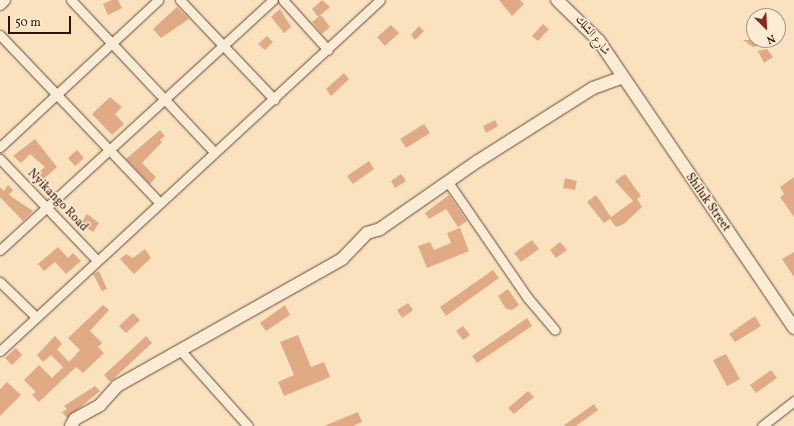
<!DOCTYPE html>
<html>
<head>
<meta charset="utf-8">
<style>
	body { margin:0 }
	#map { position:relative; width:794px; height:426px; overflow:hidden; background:#fbe2bf; font-family:Vollkorn,Amiri,serif }
	div>[style] { position:absolute }
	[style*='--x'] { left:calc(var(--x)*1px); top:calc(var(--y)*1px); width:calc(var(--w)*1px); rotate:calc(var(--a)*1deg) }
	.building>* { inset:0; background:#e0aa85 }
	.roads { filter:drop-shadow(0 0 1px #644734) drop-shadow(0 0 1px #644734) }
	.street>* { height:9px; margin:-4.5px; padding:0 4.5px; transform-origin:4.5px; border-radius:4.5px; background:#fcecd5 }
	.secondary>* { height:12px; margin:-6px; padding:0 6px; transform-origin:6px; border-radius:6px; background:#fcecd5 }
	span { translate:-50% -50%; white-space:nowrap; text-align:center; line-height:1.15; -webkit-text-stroke:3px #fcecd5; paint-order:stroke }
	.street-label { font-size:12px; color:#311305 }
	.north { position:absolute; left:746px; top:8px; width:40px; height:40px; box-sizing:border-box; background:#fcecd5; border:1px solid #ab9582; border-radius:50%; rotate:156deg; font-size:11px; font-weight:700; line-height:16px; text-align:center; color:#311305 }
	.north::after { content:''; display:block; margin:auto; width:14px; height:18px; background:#8f2418; clip-path:polygon(50% 0,100% 100%,50% 72%,0 100%) }
	.scale { position:absolute; left:8px; top:16px; width:63px; height:18px; box-sizing:border-box; border:2px solid #311305; border-top:0; padding-left:5px; font-size:12px; line-height:14px; white-space:nowrap; color:#311305; -webkit-text-stroke:3px #fcecd5; paint-order:stroke }
</style>
</head>
<body>
<div id="map">
	<div class="building">
		<div style="clip-path:polygon(112px 0,118px 0,122px 8px,108px 15px,103px 4px)"></div>
		<div style="clip-path:polygon(322px 0,330px 7px,318px 17px,312px 9px)"></div>
		<div style="clip-path:polygon(499px 0,520px 0,524px 4px,512px 16px)"></div>
		<div style="clip-path:polygon(177px 7px,189px 19px,161px 38px,153px 29px)"></div>
		<div style="clip-path:polygon(280px 9px,291px 27px,284px 33px,271px 17px)"></div>
		<div style="clip-path:polygon(321px 15px,330px 27px,322px 34px,312px 22px)"></div>
		<div style="clip-path:polygon(543px 24px,549px 29px,538px 41px,532px 36px)"></div>
		<div style="clip-path:polygon(391px 25px,399px 33px,385px 46px,377px 37px)"></div>
		<div style="clip-path:polygon(419px 26px,424px 31px,415px 40px,411px 35px)"></div>
		<div style="clip-path:polygon(267px 36px,273px 42px,265px 50px,258px 44px)"></div>
		<div style="clip-path:polygon(743px 40px,772px 40px,772px 43px,753px 47px)"></div>
		<div style="clip-path:polygon(767px 49px,773px 57px,764px 63px,758px 51px)"></div>
		<div style="clip-path:polygon(344px 73px,349px 79px,331px 96px,326px 89px)"></div>
		<div style="clip-path:polygon(110px 97px,122px 107px,115px 114px,124px 124px,112px 135px,92px 114px)"></div>
		<div style="clip-path:polygon(495px 120px,498px 126px,486px 133px,483px 126px)"></div>
		<div style="clip-path:polygon(424px 124px,430px 133px,406px 148px,400px 139px)"></div>
		<div style="clip-path:polygon(160px 130px,165px 136px,160px 140px,162px 142px,142px 163px,156px 177px,150px 184px,126px 159px)"></div>
		<div style="clip-path:polygon(35px 139px,57px 167px,38px 184px,33px 177px,45px 167px,30px 154px,21px 163px,13px 156px)"></div>
		<div style="clip-path:polygon(77px 150px,84px 158px,75px 166px,68px 158px)"></div>
		<div style="clip-path:polygon(369px 161px,374px 169px,353px 184px,347px 176px)"></div>
		<div style="clip-path:polygon(401px 174px,406px 181px,395px 188px,391px 181px)"></div>
		<div style="clip-path:polygon(625px 174px,641px 196px,637px 199px,642px 207px,624px 224px,616px 227px,610px 219px,604px 223px,587px 202px,596px 195px,611px 217px,633px 201px,615px 181px)"></div>
		<div style="clip-path:polygon(794px 177px,794px 217px,780px 197px,784px 194px,780px 187px)"></div>
		<div style="clip-path:polygon(565px 178px,577px 181px,575px 190px,563px 188px)"></div>
		<div style="clip-path:polygon(8px 185px,13px 190px,9px 195px,33px 211px,23px 221px,0 197px,0 187px,4px 191px)"></div>
		<div style="clip-path:polygon(449px 195px,467px 221px,458px 227px,446px 209px,429px 219px,425px 213px)"></div>
		<div style="clip-path:polygon(87px 214px,99px 223px,93px 232px,80px 224px)"></div>
		<div style="clip-path:polygon(460px 228px,469px 251px,427px 268px,418px 246px,430px 242px,434px 250px,451px 243px,447px 233px)"></div>
		<div style="clip-path:polygon(532px 240px,539px 249px,521px 262px,514px 253px)"></div>
		<div style="clip-path:polygon(560px 242px,567px 250px,556px 258px,550px 250px)"></div>
		<div style="clip-path:polygon(58px 247px,68px 258px,73px 253px,81px 261px,66px 274px,55px 262px,44px 271px,38px 264px)"></div>
		<div style="clip-path:polygon(145px 249px,151px 258px,134px 274px,120px 259px,126px 254px,133px 258px)"></div>
		<div style="clip-path:polygon(794px 252px,794px 277px,782px 259px)"></div>
		<div style="clip-path:polygon(493px 270px,499px 278px,446px 316px,440px 307px)"></div>
		<div style="clip-path:polygon(99px 271px,107px 289px,102px 291px,93px 274px)"></div>
		<div style="clip-path:polygon(508px 289px,519px 305px,512px 310px,506px 309px,498px 296px)"></div>
		<div style="clip-path:polygon(408px 303px,413px 310px,402px 318px,397px 310px)"></div>
		<div style="clip-path:polygon(103px 305px,109px 310px,90px 331px,102px 343px,98px 347px,104px 353px,83px 373px,76px 367px,39px 402px,32px 395px,36px 392px,24px 380px,39px 365px,52px 378px,63px 367px,51px 355px,43px 362px,37px 355px,55px 336px,62px 344px,57px 349px,69px 362px,80px 350px,68px 338px)"></div>
		<div style="clip-path:polygon(285px 305px,290px 315px,266px 331px,260px 323px)"></div>
		<div style="clip-path:polygon(133px 313px,140px 320px,126px 333px,119px 326px)"></div>
		<div style="clip-path:polygon(755px 316px,761px 326px,735px 342px,729px 334px)"></div>
		<div style="clip-path:polygon(527px 318px,532px 326px,477px 363px,472px 356px)"></div>
		<div style="clip-path:polygon(463px 326px,470px 335px,463px 340px,456px 331px)"></div>
		<div style="clip-path:polygon(298px 335px,311px 367px,324px 362px,330px 377px,284px 396px,278px 382px,294px 375px,280px 342px)"></div>
		<div style="clip-path:polygon(146px 336px,152px 343px,110px 382px,104px 375px)"></div>
		<div style="clip-path:polygon(16px 348px,22px 355px,12px 365px,5px 358px)"></div>
		<div style="clip-path:polygon(726px 354px,740px 379px,727px 386px,713px 360px)"></div>
		<div style="clip-path:polygon(771px 370px,777px 378px,756px 393px,750px 385px)"></div>
		<div style="clip-path:polygon(7px 382px,21px 395px,0 416px,0 389px)"></div>
		<div style="clip-path:polygon(95px 386px,100px 391px,67px 418px,62px 412px,67px 409px,64px 406px)"></div>
		<div style="clip-path:polygon(528px 391px,534px 397px,514px 414px,508px 408px)"></div>
		<div style="clip-path:polygon(594px 404px,598px 410px,576px 426px,563px 426px)"></div>
		<div style="clip-path:polygon(358px 412px,362px 422px,353px 426px,324px 426px)"></div>
	</div>
	<div class="roads">
		<div class="street">
			<div style="--x:71;--y:0;--w:209;--a:46.7"></div>
			<div style="--x:180;--y:0;--w:137;--a:46.5"></div>
			<div style="--x:283;--y:0;--w:67;--a:48"></div>
			<div style="--x:0;--y:5;--w:7;--a:-45"></div>
			<div style="--x:0;--y:35;--w:231;--a:46.4"></div>
			<div style="--x:0;--y:147;--w:216;--a:-42.9"></div>
			<div style="--x:0;--y:159;--w:140;--a:46.2"></div>
			<div style="--x:448;--y:182;--w:140;--a:55.5"></div>
			<div style="--x:527;--y:297;--w:43;--a:49.7"></div>
			<div style="--x:0;--y:250;--w:370;--a:-42.5"></div>
			<div style="--x:0;--y:282;--w:50;--a:44.2"></div>
			<div style="--x:180;--y:350;--w:102;--a:48.2"></div>
			<div style="--x:0;--y:351;--w:517;--a:-42.73"></div>
			<div style="--x:762;--y:426;--w:41;--a:-38"></div>
		</div>
		<div class="secondary">
			<div style="--x:557;--y:0;--w:59;--a:44.3"></div>
			<div style="--x:599;--y:41;--w:347;--a:55.8"></div>
			<div style="--x:71;--y:426;--w:8;--a:-60"></div>
			<div style="--x:75;--y:419;--w:29;--a:-29"></div>
			<div style="--x:100;--y:405;--w:25;--a:-48"></div>
			<div style="--x:117;--y:386;--w:258;--a:-29.4"></div>
			<div style="--x:342;--y:259;--w:36;--a:-46"></div>
			<div style="--x:367;--y:233;--w:14;--a:-17"></div>
			<div style="--x:380;--y:229;--w:119;--a:-34.8"></div>
			<div style="--x:478;--y:161;--w:136;--a:-32.4"></div>
			<div style="--x:593;--y:88;--w:32;--a:-20"></div>
		</div>
	</div>
	<div class="street-label">
		<span style="left:592px;top:36px;rotate:51deg">شارع الشلك</span>
		<span style="left:57px;top:201px;rotate:46deg">Nyikango Road</span>
		<span style="left:707px;top:203px;rotate:55deg">Shiluk Street</span>
	</div>
	<div class="north">N</div>
	<div class="scale">50 m</div>
</div>
</body>
</html>
